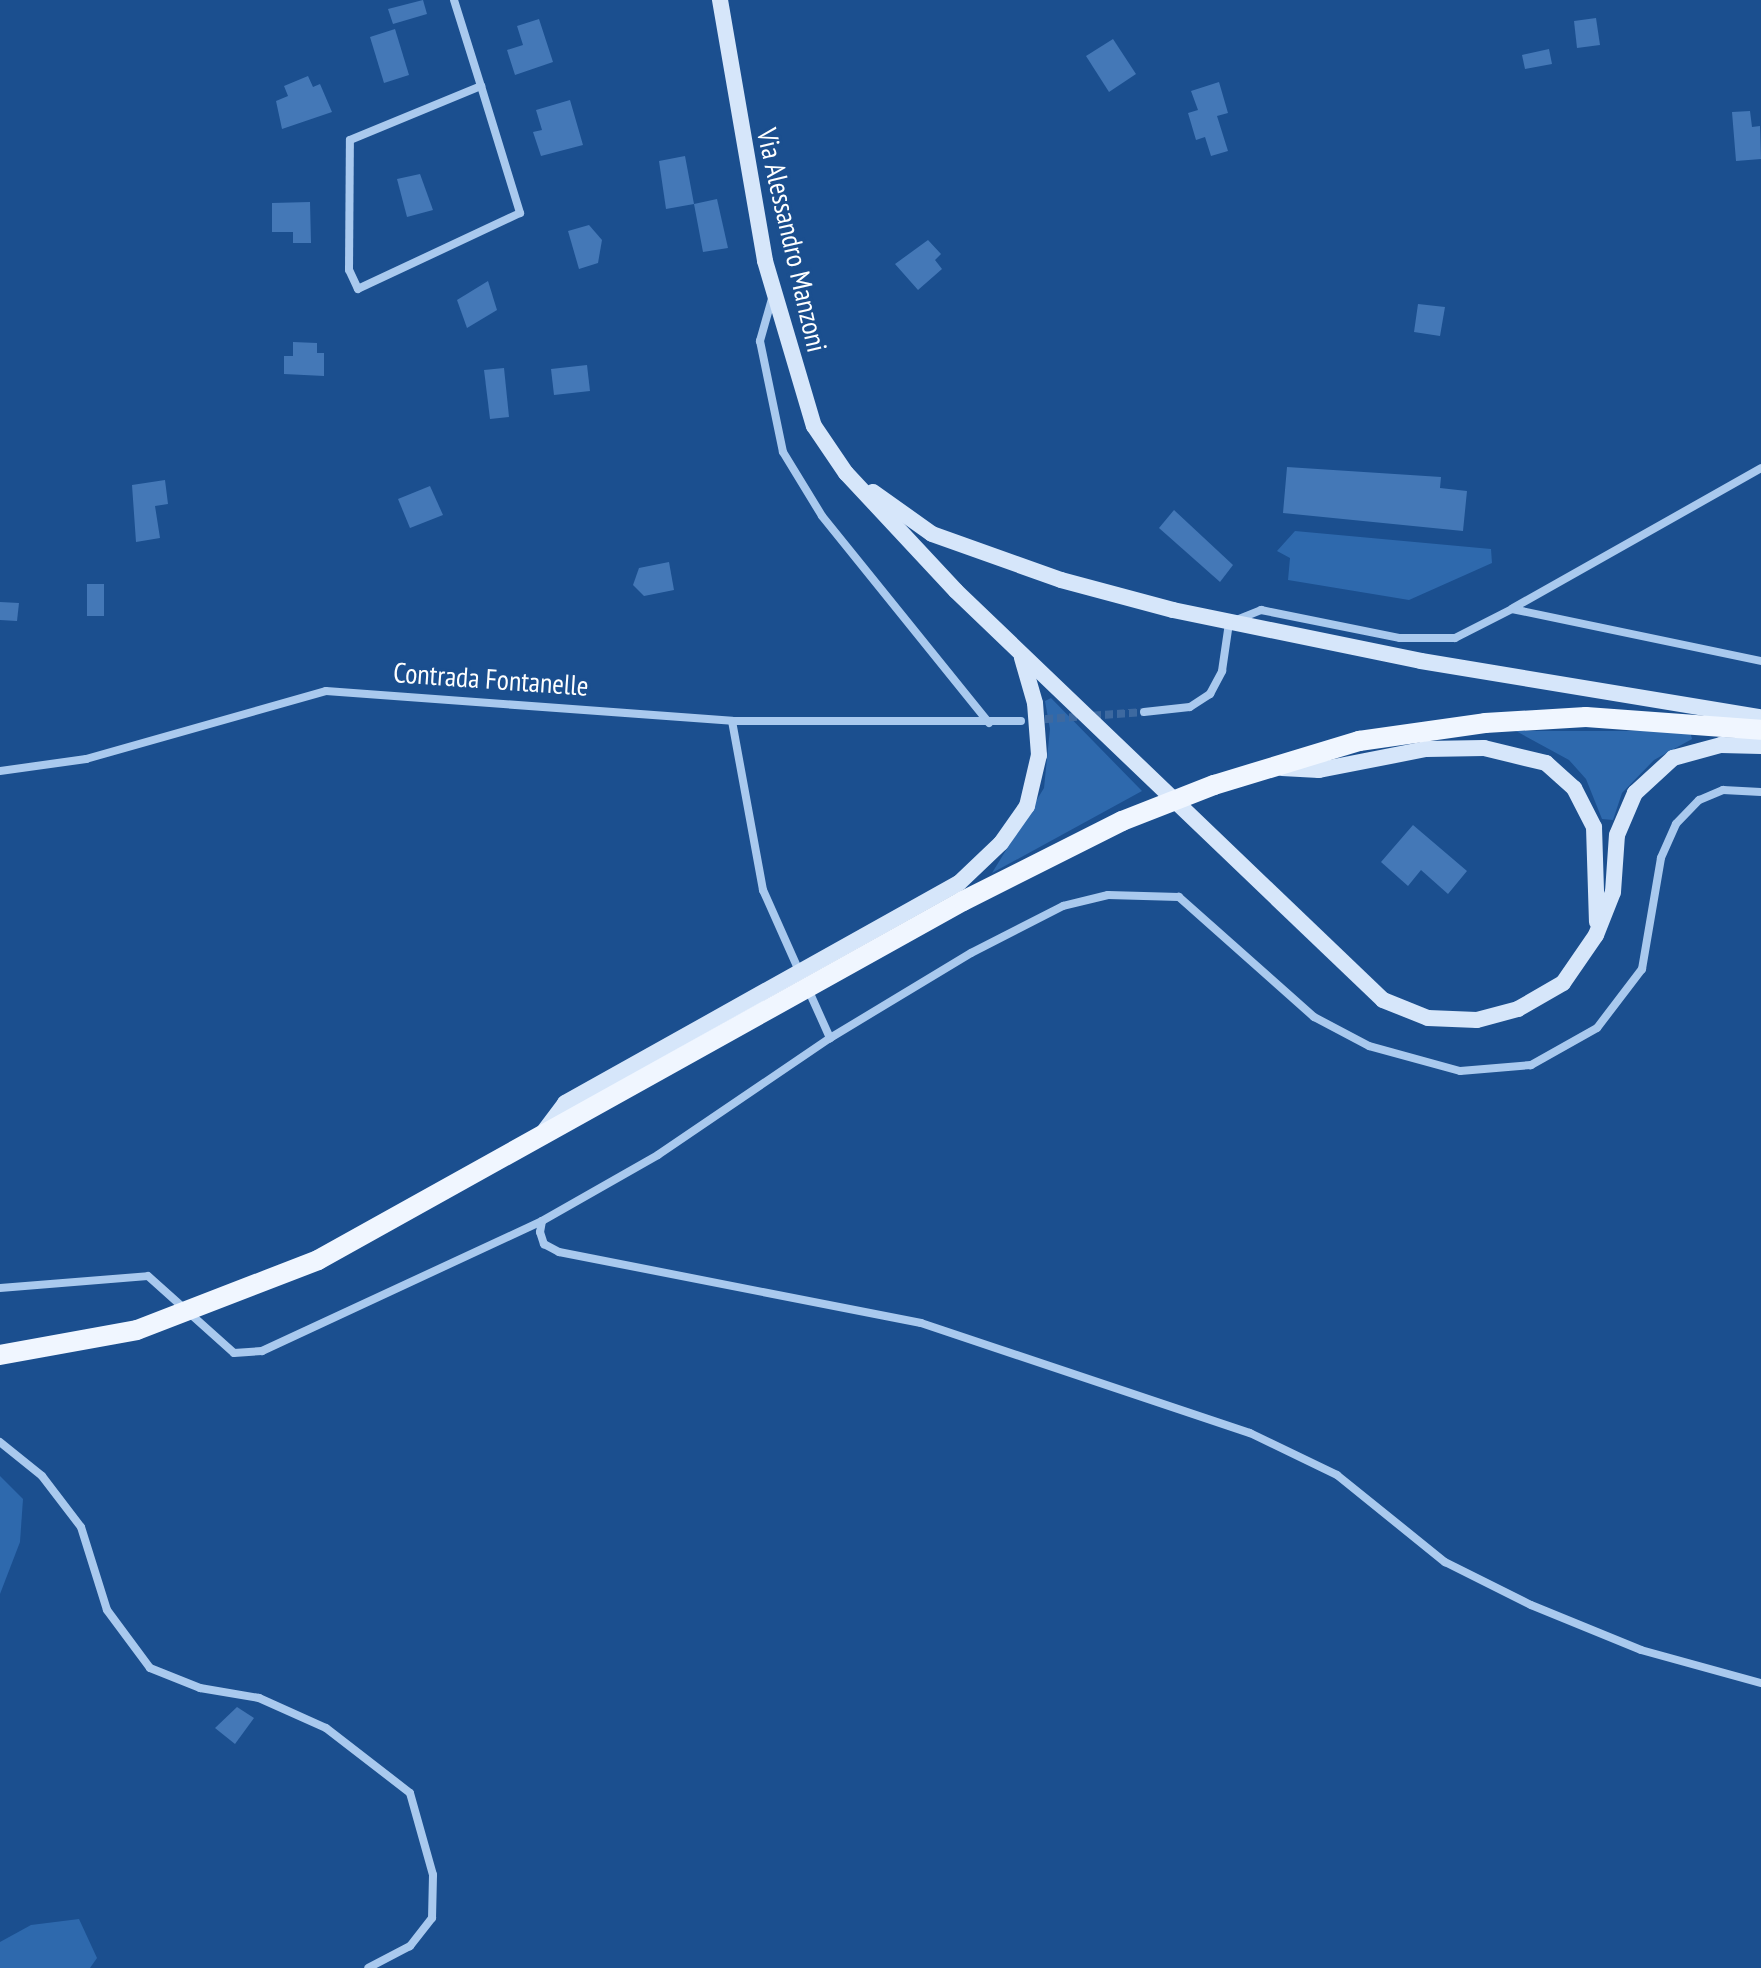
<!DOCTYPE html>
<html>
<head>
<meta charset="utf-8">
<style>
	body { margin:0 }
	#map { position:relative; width:1761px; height:1968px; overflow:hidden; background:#1b4f8f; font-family:"PT Sans Narrow",sans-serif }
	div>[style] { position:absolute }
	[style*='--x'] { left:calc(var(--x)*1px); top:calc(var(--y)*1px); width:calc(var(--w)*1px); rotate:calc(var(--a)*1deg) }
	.green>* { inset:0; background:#2e69ad }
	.building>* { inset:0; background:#4478b7 }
	.minor-tunnel>* { height:8px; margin-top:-4px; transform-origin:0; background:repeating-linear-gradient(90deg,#3d69a0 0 8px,transparent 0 12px) }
	.minor>* { height:8px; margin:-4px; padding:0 4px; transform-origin:4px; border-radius:4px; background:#a9c9ee }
	.secondary>* { height:16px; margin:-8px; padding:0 8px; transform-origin:8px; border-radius:8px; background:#d6e6fa }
	.primary>* { height:20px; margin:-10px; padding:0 10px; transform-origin:10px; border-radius:10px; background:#f0f6ff }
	span { translate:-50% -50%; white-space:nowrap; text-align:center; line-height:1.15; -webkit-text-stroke:6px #1b4f8f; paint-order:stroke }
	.street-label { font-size:28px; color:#fff }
</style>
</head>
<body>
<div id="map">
	<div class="green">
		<div style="clip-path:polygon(1295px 531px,1491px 549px,1492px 563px,1409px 600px,1288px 580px,1290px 558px,1277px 551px)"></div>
		<div style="clip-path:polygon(1051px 698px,1142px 791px,992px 873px,1044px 788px,1050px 729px,1045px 701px)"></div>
		<div style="clip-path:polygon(1516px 731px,1690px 731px,1692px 739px,1654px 760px,1622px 793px,1613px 820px,1602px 819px,1586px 779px,1569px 760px)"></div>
		<div style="clip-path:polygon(0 1476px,23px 1499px,20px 1542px,0 1594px)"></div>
		<div style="clip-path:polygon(79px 1919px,97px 1958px,90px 1968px,0 1968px,0 1942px,31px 1925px)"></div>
	</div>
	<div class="building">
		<div style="clip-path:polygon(423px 0,427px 14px,393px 24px,388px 9px)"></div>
		<div style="clip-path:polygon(1596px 18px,1600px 45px,1577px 48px,1574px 21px)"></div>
		<div style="clip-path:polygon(539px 19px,553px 62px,515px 75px,507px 50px,523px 45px,517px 26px)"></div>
		<div style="clip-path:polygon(395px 29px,409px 75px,384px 83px,370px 37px)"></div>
		<div style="clip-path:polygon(1113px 39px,1136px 74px,1109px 92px,1086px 56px)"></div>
		<div style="clip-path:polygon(1549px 49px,1552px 64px,1525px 69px,1522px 55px)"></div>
		<div style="clip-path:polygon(308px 76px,313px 87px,320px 84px,332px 112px,282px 129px,276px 101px,288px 96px,284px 86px)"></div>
		<div style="clip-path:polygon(1219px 82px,1228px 113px,1217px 116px,1228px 151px,1211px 156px,1205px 137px,1196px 140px,1188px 113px,1198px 110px,1191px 91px)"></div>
		<div style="clip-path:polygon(570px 100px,583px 145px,541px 156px,533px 132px,542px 130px,536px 110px)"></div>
		<div style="clip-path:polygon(1750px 111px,1752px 127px,1760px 126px,1761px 159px,1736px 161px,1732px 112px)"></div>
		<div style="clip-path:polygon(685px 156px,694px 204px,666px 209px,659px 161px)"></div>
		<div style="clip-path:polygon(420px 174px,433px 210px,407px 217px,397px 179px)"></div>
		<div style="clip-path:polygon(717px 199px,728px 248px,703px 252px,694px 204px)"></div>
		<div style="clip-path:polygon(310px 202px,311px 243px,293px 243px,293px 232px,272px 232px,272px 203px)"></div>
		<div style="clip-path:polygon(589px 225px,602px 240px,598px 263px,579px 269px,568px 231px)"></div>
		<div style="clip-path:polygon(928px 240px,941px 254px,935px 260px,942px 269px,918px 290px,895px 264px)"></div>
		<div style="clip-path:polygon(488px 281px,497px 310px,467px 328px,457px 300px)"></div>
		<div style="clip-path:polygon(1418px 304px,1445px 307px,1440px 336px,1414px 332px)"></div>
		<div style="clip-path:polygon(293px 342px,317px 343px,317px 353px,324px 353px,324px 376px,284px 374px,284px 356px,293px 356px)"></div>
		<div style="clip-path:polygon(587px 365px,590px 391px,554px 395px,551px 369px)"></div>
		<div style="clip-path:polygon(504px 368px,509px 417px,490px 419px,484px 370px)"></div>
		<div style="clip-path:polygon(1287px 467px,1441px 477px,1440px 488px,1467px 491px,1463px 531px,1283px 513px)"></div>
		<div style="clip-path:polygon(165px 480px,168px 504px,155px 506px,160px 538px,136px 542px,132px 485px)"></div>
		<div style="clip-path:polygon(430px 486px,443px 515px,410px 528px,398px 499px)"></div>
		<div style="clip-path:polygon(1174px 510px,1233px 565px,1220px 582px,1159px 528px)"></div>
		<div style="clip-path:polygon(669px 562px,674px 590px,644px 596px,633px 585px,639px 568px)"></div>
		<div style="clip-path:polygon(87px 584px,104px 584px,104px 616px,87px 616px)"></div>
		<div style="clip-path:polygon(0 602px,19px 603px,17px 621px,0 620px)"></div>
		<div style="clip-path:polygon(1413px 825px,1467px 871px,1448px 894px,1421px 870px,1408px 886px,1381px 862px)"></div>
		<div style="clip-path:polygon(237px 1707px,254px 1718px,235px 1744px,215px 1728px)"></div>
	</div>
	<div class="minor-tunnel">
		<div style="--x:1033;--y:720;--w:111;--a:-4.1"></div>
	</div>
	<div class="minor">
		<div style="--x:454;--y:0;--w:90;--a:72.6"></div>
		<div style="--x:481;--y:86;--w:133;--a:72.9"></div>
		<div style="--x:520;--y:213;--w:179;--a:154.9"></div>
		<div style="--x:358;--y:289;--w:21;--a:-115"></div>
		<div style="--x:349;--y:270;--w:130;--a:-89.6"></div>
		<div style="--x:350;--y:140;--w:142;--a:-22.4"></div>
		<div style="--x:773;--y:295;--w:48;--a:105.8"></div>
		<div style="--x:760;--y:341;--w:113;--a:78.3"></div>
		<div style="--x:783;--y:452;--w:75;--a:58.6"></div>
		<div style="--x:822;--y:516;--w:266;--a:51.1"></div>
		<div style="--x:1513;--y:608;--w:285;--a:-29.4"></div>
		<div style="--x:1144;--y:712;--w:46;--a:-6.2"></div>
		<div style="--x:1190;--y:707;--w:24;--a:-33"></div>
		<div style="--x:1210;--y:694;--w:26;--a:-62"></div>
		<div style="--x:1222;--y:671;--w:49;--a:-81.7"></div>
		<div style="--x:1229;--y:623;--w:35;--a:-22"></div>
		<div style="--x:1261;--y:610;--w:142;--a:11.4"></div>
		<div style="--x:1400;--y:638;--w:55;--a:0"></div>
		<div style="--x:1455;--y:638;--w:64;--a:-27"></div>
		<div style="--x:1512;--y:609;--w:254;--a:11.8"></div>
		<div style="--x:732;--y:721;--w:172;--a:79.6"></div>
		<div style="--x:763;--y:890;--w:91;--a:66"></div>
		<div style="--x:0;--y:771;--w:87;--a:-7.9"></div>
		<div style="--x:86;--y:759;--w:249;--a:-15.8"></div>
		<div style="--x:326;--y:691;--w:407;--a:4.2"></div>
		<div style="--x:732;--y:721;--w:289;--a:0"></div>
		<div style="--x:1761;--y:792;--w:38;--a:-177"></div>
		<div style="--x:1723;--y:790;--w:26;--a:157"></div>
		<div style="--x:1699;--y:800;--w:33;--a:134"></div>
		<div style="--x:1676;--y:824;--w:37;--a:114"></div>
		<div style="--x:1661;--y:858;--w:113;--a:99.7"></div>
		<div style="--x:1642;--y:969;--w:74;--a:127.3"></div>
		<div style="--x:1597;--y:1028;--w:76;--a:150.7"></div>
		<div style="--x:1531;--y:1065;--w:71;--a:175.2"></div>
		<div style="--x:1460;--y:1071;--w:94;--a:-164.6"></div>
		<div style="--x:1369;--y:1046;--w:62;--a:-152.2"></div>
		<div style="--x:1314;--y:1017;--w:181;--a:-138.4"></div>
		<div style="--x:1179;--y:897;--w:71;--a:-178.4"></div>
		<div style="--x:1108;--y:895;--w:46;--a:166.3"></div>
		<div style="--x:1063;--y:906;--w:103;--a:152.9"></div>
		<div style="--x:971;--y:953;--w:165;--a:148.9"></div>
		<div style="--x:830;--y:1038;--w:208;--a:145.8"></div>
		<div style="--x:658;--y:1155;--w:133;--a:150.4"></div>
		<div style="--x:542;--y:1221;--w:11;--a:100"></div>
		<div style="--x:540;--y:1232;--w:13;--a:72"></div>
		<div style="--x:544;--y:1244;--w:17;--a:28"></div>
		<div style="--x:559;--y:1252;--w:369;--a:11.1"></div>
		<div style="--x:921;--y:1323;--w:347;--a:18.5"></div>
		<div style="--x:1250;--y:1433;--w:97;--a:25.8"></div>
		<div style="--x:1337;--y:1475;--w:139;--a:38.9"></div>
		<div style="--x:1445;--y:1562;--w:96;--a:26.6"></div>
		<div style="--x:1531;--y:1605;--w:119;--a:22.2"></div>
		<div style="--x:1641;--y:1650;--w:124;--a:15.4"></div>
		<div style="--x:808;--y:989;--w:54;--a:65.8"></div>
		<div style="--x:0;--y:1288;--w:148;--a:-4.6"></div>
		<div style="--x:148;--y:1276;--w:115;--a:41.8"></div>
		<div style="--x:234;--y:1353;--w:28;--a:-4"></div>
		<div style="--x:262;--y:1351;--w:309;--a:-24.9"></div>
		<div style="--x:0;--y:1442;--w:54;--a:39"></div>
		<div style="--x:42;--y:1476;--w:64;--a:52.6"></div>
		<div style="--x:81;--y:1527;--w:87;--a:72.6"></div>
		<div style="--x:107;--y:1610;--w:72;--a:53.4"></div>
		<div style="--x:150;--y:1668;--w:54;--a:21.8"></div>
		<div style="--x:200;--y:1688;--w:60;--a:9.6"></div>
		<div style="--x:259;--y:1698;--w:73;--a:24.1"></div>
		<div style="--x:326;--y:1728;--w:106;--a:37.7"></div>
		<div style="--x:410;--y:1793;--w:85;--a:74.3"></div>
		<div style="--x:433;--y:1875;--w:43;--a:91.3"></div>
		<div style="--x:432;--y:1918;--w:36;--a:128"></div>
		<div style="--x:410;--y:1946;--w:47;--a:152.4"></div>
	</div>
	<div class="secondary">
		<div style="--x:720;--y:0;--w:265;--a:80.2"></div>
		<div style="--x:765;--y:261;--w:172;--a:73.5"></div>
		<div style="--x:814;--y:426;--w:57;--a:55.8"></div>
		<div style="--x:846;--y:473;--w:161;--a:47"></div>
		<div style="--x:956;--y:591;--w:591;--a:43.77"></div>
		<div style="--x:1383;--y:1000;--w:48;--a:21.8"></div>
		<div style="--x:1428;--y:1018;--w:49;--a:2.3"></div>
		<div style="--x:1477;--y:1020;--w:42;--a:-15"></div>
		<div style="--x:1518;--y:1009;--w:52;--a:-30"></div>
		<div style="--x:1563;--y:983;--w:58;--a:-55.5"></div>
		<div style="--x:1596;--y:935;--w:46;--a:-68.4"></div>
		<div style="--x:1613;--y:892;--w:57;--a:-86"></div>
		<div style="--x:1617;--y:835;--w:46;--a:-66.8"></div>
		<div style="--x:1635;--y:793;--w:52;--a:-42.6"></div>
		<div style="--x:1673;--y:758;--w:50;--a:-15.2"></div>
		<div style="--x:1721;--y:745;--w:40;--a:1.4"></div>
		<div style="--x:873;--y:492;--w:72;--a:35.4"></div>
		<div style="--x:932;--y:534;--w:137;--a:19.6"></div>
		<div style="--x:1061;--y:580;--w:116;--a:15"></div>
		<div style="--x:1173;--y:610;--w:253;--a:11.6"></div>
		<div style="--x:1421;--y:661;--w:345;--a:9.4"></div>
		<div style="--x:1282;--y:768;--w:37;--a:3"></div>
		<div style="--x:1319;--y:770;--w:109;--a:-11.1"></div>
		<div style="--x:1426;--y:749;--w:58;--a:-1"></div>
		<div style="--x:1484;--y:748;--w:64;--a:13.6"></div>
		<div style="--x:1546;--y:763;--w:38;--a:42"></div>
		<div style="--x:1574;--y:788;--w:44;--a:62.9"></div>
		<div style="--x:1594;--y:827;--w:95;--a:88.2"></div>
		<div style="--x:542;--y:1134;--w:39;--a:-53"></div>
		<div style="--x:565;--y:1103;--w:451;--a:-29.2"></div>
		<div style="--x:959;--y:883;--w:58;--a:-43.6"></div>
		<div style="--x:1001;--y:843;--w:45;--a:-54.9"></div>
		<div style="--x:1027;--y:806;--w:52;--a:-76.8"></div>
		<div style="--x:1039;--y:755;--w:52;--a:-94.4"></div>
		<div style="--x:1035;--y:703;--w:47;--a:-106.1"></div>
	</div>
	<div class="primary">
		<div style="--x:0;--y:1355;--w:139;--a:-10.3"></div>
		<div style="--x:137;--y:1330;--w:194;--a:-21.1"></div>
		<div style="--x:318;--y:1260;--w:738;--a:-29.1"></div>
		<div style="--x:963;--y:901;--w:178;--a:-26.7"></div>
		<div style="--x:1122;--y:821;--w:99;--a:-21.4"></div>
		<div style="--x:1214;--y:785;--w:152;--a:-16.9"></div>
		<div style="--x:1359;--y:741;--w:127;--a:-8.1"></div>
		<div style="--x:1485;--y:723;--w:101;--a:-3.4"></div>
		<div style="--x:1586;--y:717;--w:175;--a:4.2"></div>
	</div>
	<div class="street-label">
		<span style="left:792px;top:240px;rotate:77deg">Via Alessandro Manzoni</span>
		<span style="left:491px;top:679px;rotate:4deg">Contrada Fontanelle</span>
	</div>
</div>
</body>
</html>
